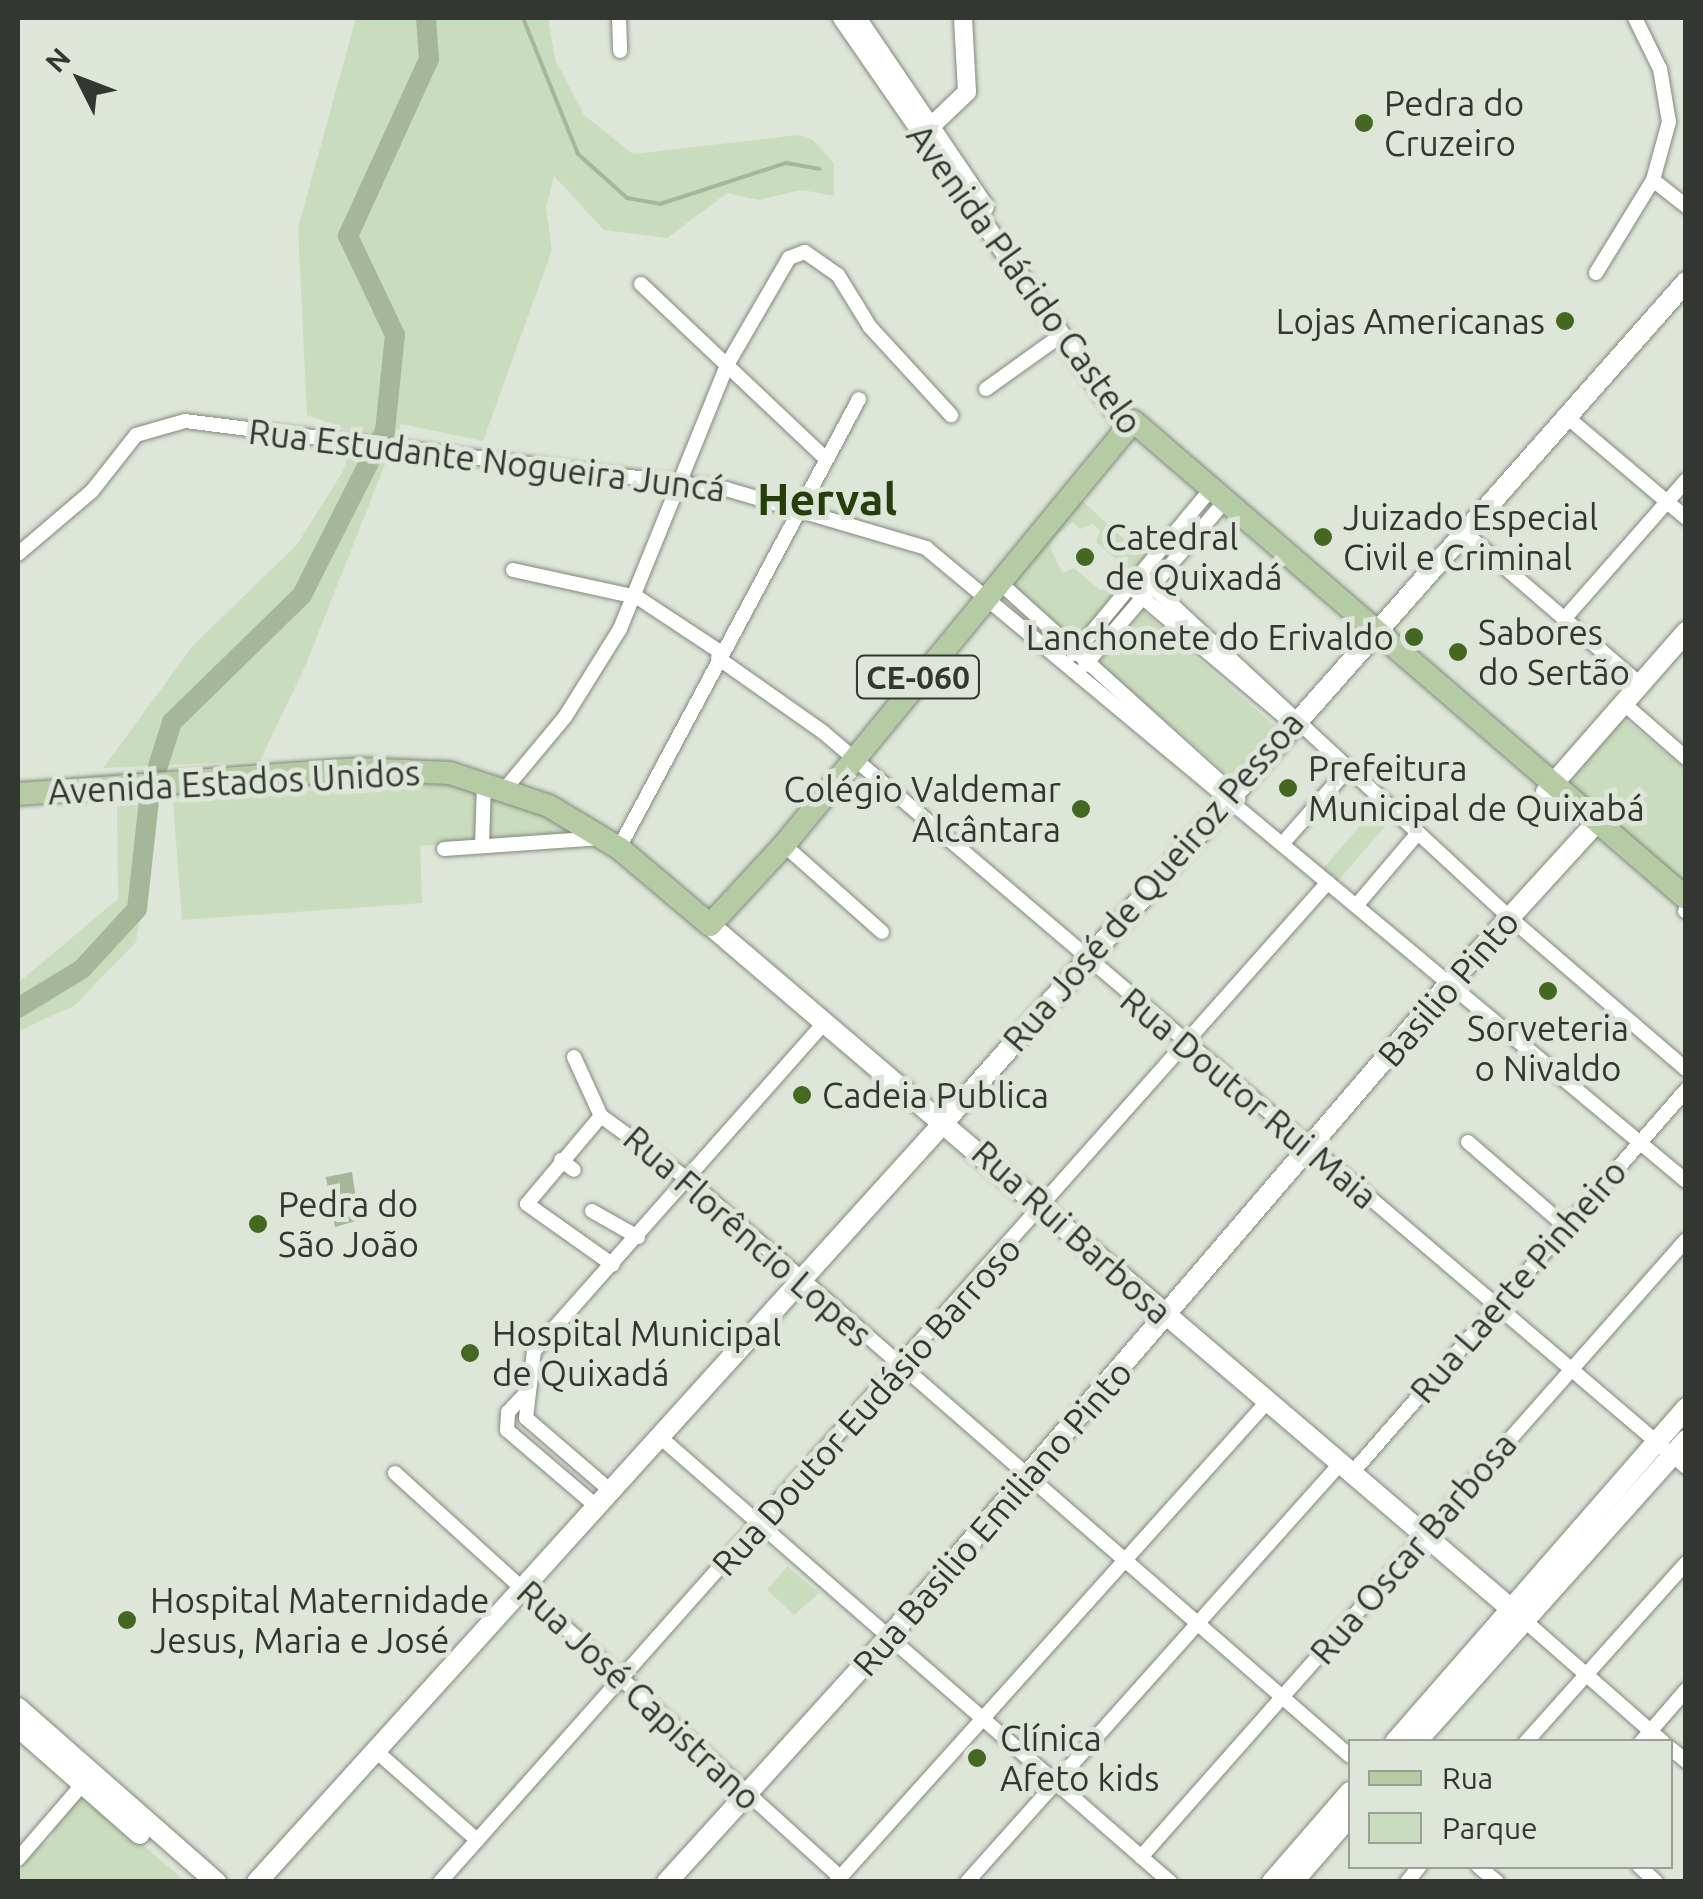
<!DOCTYPE html>
<html>
<head>
<meta charset="utf-8">
<style>
	body { margin:0 }
	#map { position:relative; width:1703px; height:1899px; overflow:hidden; background:#dde6d8; font-family:Ubuntu,sans-serif }
	div>[style] { position:absolute }
	[style*='--x'] { left:calc(var(--x)*1px); top:calc(var(--y)*1px); width:calc(var(--w)*1px); rotate:calc(var(--a)*1deg) }
	.green>* { inset:0; background:#cadcbe }
	.water>* { inset:0; background:#a5b798 }
	.stream>* { height:4px; margin:-2px; padding:0 2px; transform-origin:2px; border-radius:2px; background:#a5b798 }
	.river>* { height:20px; margin:-10px; padding:0 10px; transform-origin:10px; border-radius:10px; background:#a5b798 }
	.roads { filter:drop-shadow(0 0 2px #81897c) drop-shadow(0 0 2px #81897c) }
	.minor>* { height:14px; margin:-7px; padding:0 7px; transform-origin:7px; border-radius:7px; background:#fff }
	.tertiary>* { height:18px; margin:-9px; padding:0 9px; transform-origin:9px; border-radius:9px; background:#fff }
	.secondary>* { height:20px; margin:-10px; padding:0 10px; transform-origin:10px; border-radius:10px; background:#fff }
	.primary>* { height:22px; margin:-11px; padding:0 11px; transform-origin:11px; border-radius:11px; background:#b5cba4 }
	.dots>* { width:28px; height:28px; translate:-50% -50%; box-sizing:border-box; border:5px solid #dde6d8; border-radius:50% }
	span { translate:-50% -50%; white-space:nowrap; text-align:center; line-height:1.15; -webkit-text-stroke:10px #dde6d8; paint-order:stroke }
	.shield-label span { padding:2px 8px; background:#dde6d8; border:2px solid; border-radius:8px; -webkit-text-stroke-width:0 }
	.shield-label { font-size:32px; color:#333631; font-weight:700 }
	.poi-label { font-size:35px; color:#333631 }
	.left { translate:0 -50%; text-align:left }
	.right { translate:-100% -50%; text-align:right }
	.street-label { font-size:35px; color:#333631 }
	.district-label { font-size:45px; color:#253e0c; font-weight:700 }
	.frame { position:absolute; inset:0; border:20px solid #333631; pointer-events:none }
	.legend { position:absolute; left:1348px; top:1739px; width:325px; height:130px; box-sizing:border-box; background:#dde6d8; border:2px solid #99a095; margin:0; padding:12px 18px; list-style:none; font-size:30px; color:#333631 }
	.legend li { display:flex; align-items:center; gap:20px; height:50px }
	.legend b { width:50px; border:2px solid #99a095 }
	.north { position:absolute; left:30px; top:30px; width:100px; height:100px; -webkit-text-stroke:8px #dde6d8; paint-order:stroke; rotate:312deg; font-size:28px; font-weight:700; line-height:40px; text-align:center; color:#333631 }
	.north::after { content:''; display:block; margin:auto; width:35px; height:45px; background:#333631; clip-path:polygon(50% 0,100% 100%,50% 72%,0 100%) }
</style>
</head>
<body>
<div id="map">
	<div class="green">
		<div style="clip-path:polygon(356px 18px,548px 18px,555px 59px,584px 115px,633px 154px,798px 135px,813px 140px,834px 163px,834px 196px,802px 190px,758px 200px,727px 193px,667px 238px,604px 230px,554px 176px,546px 208px,552px 250px,483px 441px,401px 424px,306px 664px,260px 761px,103px 768px,192px 647px,298px 543px,342px 473px,357px 433px,307px 415px,298px 228px)"></div>
		<div style="clip-path:polygon(1079px 498px,1134px 548px,1149px 532px,1160px 542px,1126px 583px,1121px 564px,1096px 542px,1100px 530px,1093px 524px,1081px 529px,1072px 522px,1055px 537px,1050px 547px,1062px 573px,1074px 568px,1099px 589px,1119px 592px,1077px 641px,1008px 580px)"></div>
		<div style="clip-path:polygon(1143px 611px,1275px 726px,1231px 777px,1098px 663px)"></div>
		<div style="clip-path:polygon(1618px 714px,1685px 769px,1685px 891px,1560px 782px)"></div>
		<div style="clip-path:polygon(417px 782px,480px 786px,478px 842px,420px 846px,422px 903px,182px 920px,173px 802px)"></div>
		<div style="clip-path:polygon(490px 791px,584px 834px,489px 838px)"></div>
		<div style="clip-path:polygon(159px 794px,136px 942px,74px 1006px,18px 1031px,18px 983px,118px 899px,117px 800px)"></div>
		<div style="clip-path:polygon(1376px 807px,1391px 820px,1335px 884px,1321px 871px)"></div>
		<div style="clip-path:polygon(787px 1566px,819px 1593px,794px 1615px,767px 1590px)"></div>
		<div style="clip-path:polygon(81px 1792px,185px 1881px,18px 1882px,25px 1855px,51px 1840px,56px 1819px)"></div>
	</div>
	<div class="water">
		<div style="clip-path:polygon(352px 1172px,359px 1220px,335px 1227px,326px 1177px)"></div>
	</div>
	<div class="stream">
		<div style="--x:523;--y:18;--w:147;--a:68"></div>
		<div style="--x:578;--y:154;--w:66;--a:41.9"></div>
		<div style="--x:627;--y:198;--w:34;--a:10"></div>
		<div style="--x:660;--y:204;--w:133;--a:-18"></div>
		<div style="--x:786;--y:163;--w:34;--a:10"></div>
	</div>
	<div class="river">
		<div style="--x:158;--y:766;--w:46;--a:-72.3"></div>
		<div style="--x:172;--y:722;--w:182;--a:-44.3"></div>
		<div style="--x:302;--y:595;--w:184;--a:-63.2"></div>
		<div style="--x:385;--y:431;--w:97;--a:-84.1"></div>
		<div style="--x:395;--y:335;--w:110;--a:-115.4"></div>
		<div style="--x:348;--y:236;--w:195;--a:-65.4"></div>
		<div style="--x:429;--y:59;--w:41;--a:-94.2"></div>
		<div style="--x:18;--y:1008;--w:75;--a:-31.4"></div>
		<div style="--x:82;--y:969;--w:81;--a:-47.5"></div>
		<div style="--x:137;--y:909;--w:118;--a:-83.7"></div>
	</div>
	<div class="roads">
		<div class="minor">
			<div style="--x:619;--y:18;--w:33;--a:88"></div>
			<div style="--x:1653;--y:180;--w:42;--a:38.2"></div>
			<div style="--x:1596;--y:273;--w:109;--a:-58.5"></div>
			<div style="--x:1653;--y:180;--w:60;--a:-74.6"></div>
			<div style="--x:1669;--y:122;--w:54;--a:-99.6"></div>
			<div style="--x:1660;--y:69;--w:57;--a:-116.1"></div>
			<div style="--x:641;--y:284;--w:255;--a:43.4"></div>
			<div style="--x:986;--y:389;--w:91;--a:-35.6"></div>
			<div style="--x:1567;--y:417;--w:156;--a:40.3"></div>
			<div style="--x:1465;--y:533;--w:231;--a:40.8"></div>
			<div style="--x:18;--y:554;--w:97;--a:-40.4"></div>
			<div style="--x:92;--y:491;--w:71;--a:-51.8"></div>
			<div style="--x:136;--y:435;--w:51;--a:-15.9"></div>
			<div style="--x:185;--y:421;--w:545;--a:7.16"></div>
			<div style="--x:726;--y:489;--w:209;--a:16.4"></div>
			<div style="--x:926;--y:548;--w:989;--a:39.79"></div>
			<div style="--x:513;--y:570;--w:127;--a:12.3"></div>
			<div style="--x:637;--y:597;--w:100;--a:33.5"></div>
			<div style="--x:1140;--y:575;--w:503;--a:42.83"></div>
			<div style="--x:1509;--y:917;--w:233;--a:40.7"></div>
			<div style="--x:998;--y:581;--w:324;--a:42.1"></div>
			<div style="--x:1130;--y:587;--w:221;--a:40"></div>
			<div style="--x:1564;--y:619;--w:185;--a:-48.7"></div>
			<div style="--x:1074;--y:654;--w:214;--a:-50.3"></div>
			<div style="--x:718;--y:658;--w:128;--a:35.2"></div>
			<div style="--x:823;--y:732;--w:1134;--a:40.42"></div>
			<div style="--x:1085;--y:665;--w:216;--a:-49.5"></div>
			<div style="--x:1622;--y:702;--w:85;--a:41.2"></div>
			<div style="--x:505;--y:789;--w:94;--a:-50.2"></div>
			<div style="--x:565;--y:717;--w:104;--a:-58"></div>
			<div style="--x:620;--y:629;--w:285;--a:-67.9"></div>
			<div style="--x:727;--y:365;--w:124;--a:-59.9"></div>
			<div style="--x:789;--y:258;--w:17;--a:-21"></div>
			<div style="--x:805;--y:252;--w:40;--a:34.9"></div>
			<div style="--x:838;--y:275;--w:61;--a:58.4"></div>
			<div style="--x:870;--y:327;--w:120;--a:47.4"></div>
			<div style="--x:1283;--y:843;--w:97;--a:-48.8"></div>
			<div style="--x:784;--y:845;--w:131;--a:41.6"></div>
			<div style="--x:482;--y:846;--w:64;--a:-88.2"></div>
			<div style="--x:619;--y:848;--w:509;--a:-61.87"></div>
			<div style="--x:444;--y:849;--w:158;--a:-4"></div>
			<div style="--x:1356;--y:906;--w:96;--a:-49.7"></div>
			<div style="--x:1685;--y:911;--w:1;--a:0"></div>
			<div style="--x:574;--y:1057;--w:65;--a:65.4"></div>
			<div style="--x:601;--y:1116;--w:105;--a:36.1"></div>
			<div style="--x:686;--y:1178;--w:880;--a:41.04"></div>
			<div style="--x:601;--y:1116;--w:115;--a:130.1"></div>
			<div style="--x:527;--y:1204;--w:105;--a:35.3"></div>
			<div style="--x:1468;--y:1142;--w:128;--a:40.9"></div>
			<div style="--x:561;--y:1160;--w:16;--a:38"></div>
			<div style="--x:592;--y:1211;--w:53;--a:29.5"></div>
			<div style="--x:526;--y:1393;--w:26;--a:133"></div>
			<div style="--x:508;--y:1412;--w:18;--a:93"></div>
			<div style="--x:507;--y:1430;--w:118;--a:40.5"></div>
			<div style="--x:660;--y:1437;--w:677;--a:41.11"></div>
			<div style="--x:395;--y:1473;--w:601;--a:42.24"></div>
			<div style="--x:1352;--y:1473;--w:508;--a:-48.91"></div>
			<div style="--x:612;--y:1492;--w:113;--a:-139.3"></div>
			<div style="--x:526;--y:1418;--w:67;--a:-83.2"></div>
			<div style="--x:534;--y:1351;--w:436;--a:-48.5"></div>
			<div style="--x:1524;--y:1620;--w:185;--a:41.3"></div>
			<div style="--x:1526;--y:1742;--w:240;--a:-48.2"></div>
			<div style="--x:1641;--y:1742;--w:69;--a:-49.1"></div>
			<div style="--x:1670;--y:1748;--w:21;--a:39"></div>
			<div style="--x:376;--y:1751;--w:135;--a:41.4"></div>
			<div style="--x:1141;--y:1857;--w:823;--a:-48.55"></div>
			<div style="--x:18;--y:1859;--w:107;--a:-49.2"></div>
			<div style="--x:1478;--y:1866;--w:25;--a:40"></div>
			<div style="--x:1639;--y:1866;--w:23;--a:43"></div>
			<div style="--x:440;--y:1882;--w:1337;--a:-48.39"></div>
			<div style="--x:836;--y:1882;--w:645;--a:-48.08"></div>
			<div style="--x:967;--y:1882;--w:560;--a:-48.26"></div>
			<div style="--x:1407;--y:1882;--w:21;--a:-51"></div>
		</div>
		<div class="tertiary">
			<div style="--x:842;--y:18;--w:499;--a:55.3"></div>
			<div style="--x:857;--y:18;--w:228;--a:55.9"></div>
			<div style="--x:925;--y:132;--w:58;--a:-43.6"></div>
			<div style="--x:967;--y:92;--w:74;--a:-93.1"></div>
		</div>
		<div class="secondary">
			<div style="--x:1546;--y:792;--w:213;--a:-48.8"></div>
			<div style="--x:710;--y:925;--w:1070;--a:40.49"></div>
			<div style="--x:18;--y:1708;--w:264;--a:41.3"></div>
			<div style="--x:18;--y:1727;--w:162;--a:41.3"></div>
			<div style="--x:1395;--y:1742;--w:443;--a:-48.9"></div>
			<div style="--x:1416;--y:1742;--w:405;--a:-48.2"></div>
			<div style="--x:257;--y:1882;--w:1027;--a:-47.88"></div>
			<div style="--x:946;--y:1120;--w:1118;--a:-48.55"></div>
			<div style="--x:667;--y:1882;--w:331;--a:-47.8"></div>
			<div style="--x:889;--y:1637;--w:859;--a:-49.39"></div>
			<div style="--x:1448;--y:985;--w:221;--a:-47.6"></div>
			<div style="--x:1272;--y:1882;--w:119;--a:-49.1"></div>
			<div style="--x:1293;--y:1882;--w:87;--a:-49.2"></div>
		</div>
		<div class="primary">
			<div style="--x:18;--y:794;--w:342;--a:-4.2"></div>
			<div style="--x:359;--y:769;--w:91;--a:2.5"></div>
			<div style="--x:450;--y:773;--w:104;--a:18.4"></div>
			<div style="--x:549;--y:806;--w:82;--a:31"></div>
			<div style="--x:619;--y:848;--w:119;--a:40.2"></div>
			<div style="--x:710;--y:925;--w:109;--a:-47.2"></div>
			<div style="--x:784;--y:845;--w:549;--a:-50.54"></div>
			<div style="--x:1133;--y:421;--w:730;--a:40.78"></div>
		</div>
	</div>
	<div class="dots">
		<div style="left:1364px;top:123px;background:#446821"></div>
		<div style="left:1565px;top:321px;background:#446821"></div>
		<div style="left:1323px;top:537px;background:#446821"></div>
		<div style="left:1085px;top:557px;background:#446821"></div>
		<div style="left:1414px;top:637px;background:#446821"></div>
		<div style="left:1458px;top:652px;background:#446821"></div>
		<div style="left:1288px;top:788px;background:#446821"></div>
		<div style="left:1081px;top:809px;background:#446821"></div>
		<div style="left:1548px;top:991px;background:#446821"></div>
		<div style="left:802px;top:1095px;background:#446821"></div>
		<div style="left:258px;top:1224px;background:#446821"></div>
		<div style="left:470px;top:1353px;background:#446821"></div>
		<div style="left:127px;top:1620px;background:#446821"></div>
		<div style="left:977px;top:1758px;background:#446821"></div>
	</div>
	<div class="shield-label">
		<span style="left:918px;top:677px">CE-060</span>
	</div>
	<div class="poi-label">
		<span class="left" style="left:1384px;top:123px">Pedra do<br>Cruzeiro</span>
		<span class="right" style="left:1545px;top:321px">Lojas Americanas</span>
		<span class="left" style="left:1343px;top:537px">Juizado Especial<br>Civil e Criminal</span>
		<span class="left" style="left:1105px;top:557px">Catedral<br>de Quixadá</span>
		<span class="left" style="left:1478px;top:652px">Sabores<br>do Sertão</span>
		<span class="right" style="left:1394px;top:637px">Lanchonete do Erivaldo</span>
		<span class="left" style="left:1308px;top:788px">Prefeitura<br>Municipal de Quixabá</span>
		<span class="right" style="left:1061px;top:809px">Colégio Valdemar<br>Alcântara</span>
		<span style="left:1548px;top:1048px">Sorveteria<br>o Nivaldo</span>
		<span class="left" style="left:822px;top:1095px">Cadeia Publica</span>
		<span class="left" style="left:278px;top:1224px">Pedra do<br>São João</span>
		<span class="left" style="left:492px;top:1353px">Hospital Municipal<br>de Quixadá</span>
		<span class="left" style="left:150px;top:1620px">Hospital Maternidade<br>Jesus, Maria e José</span>
		<span class="left" style="left:1000px;top:1758px">Clínica<br>Afeto kids</span>
	</div>
	<div class="street-label">
		<span style="left:1025px;top:279px;rotate:54deg">Avenida Plácido Castelo</span>
		<span style="left:487px;top:460px;rotate:7deg">Rua Estudante Nogueira Juncá</span>
		<span style="left:234px;top:782px;rotate:-3deg">Avenida Estados Unidos</span>
		<span style="left:1153px;top:881px;rotate:-49deg">Rua José de Queiroz Pessoa</span>
		<span style="left:1448px;top:988px;rotate:-49deg">Basilio Pinto</span>
		<span style="left:1249px;top:1098px;rotate:40deg">Rua Doutor Rui Maia</span>
		<span style="left:1072px;top:1232px;rotate:42deg">Rua Rui Barbosa</span>
		<span style="left:748px;top:1236px;rotate:41deg">Rua Florêncio Lopes</span>
		<span style="left:1518px;top:1281px;rotate:-49deg">Rua Laerte Pinheiro</span>
		<span style="left:866px;top:1406px;rotate:-48deg">Rua Doutor Eudásio Barroso</span>
		<span style="left:992px;top:1518px;rotate:-49deg">Rua Basilio Emiliano Pinto</span>
		<span style="left:1413px;top:1548px;rotate:-49deg">Rua Oscar Barbosa</span>
		<span style="left:639px;top:1695px;rotate:43deg">Rua José Capistrano</span>
	</div>
	<div class="district-label">
		<span style="left:827px;top:499px">Herval</span>
	</div>
	<div class="frame"></div>
	<ul class="legend">
	<li><b style="height:12px;background:#b5cba4"></b>Rua</li>
	<li><b style="height:28px;background:#cadcbe"></b>Parque</li>
	</ul>
	<div class="north">N</div>
</div>
</body>
</html>
